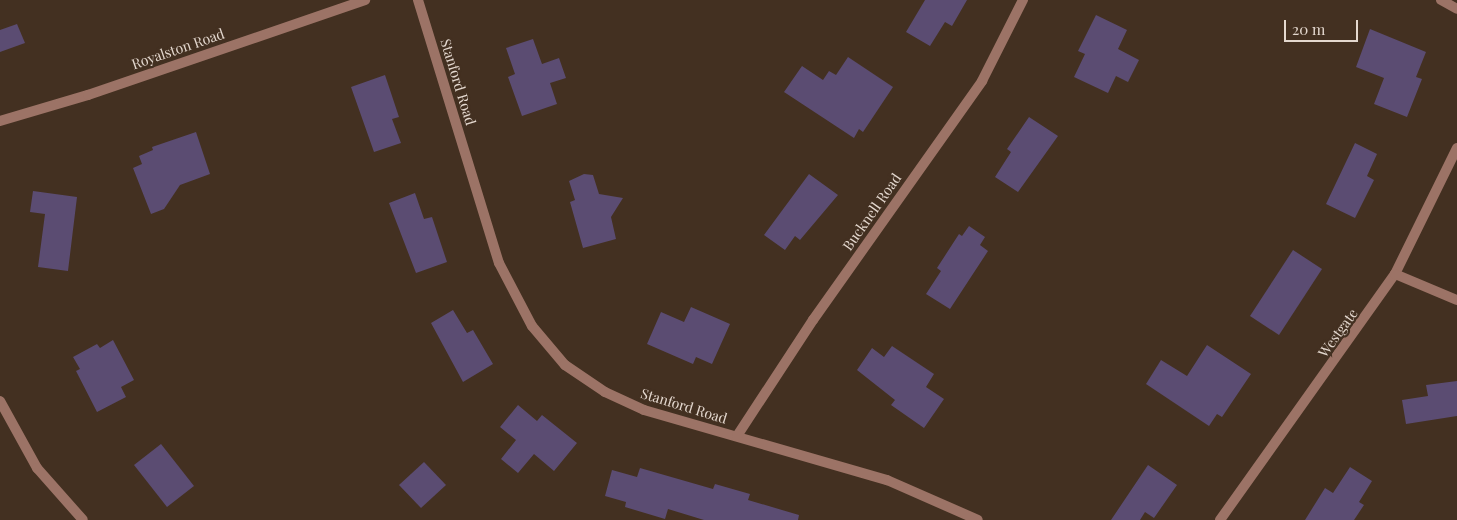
<!DOCTYPE html>
<html>
<head>
<meta charset="utf-8">
<style>
	body { margin:0 }
	#map { position:relative; width:1457px; height:520px; overflow:hidden; background:#433021; font-family:"Playfair Display",serif }
	div>[style] { position:absolute }
	[style*='--x'] { left:calc(var(--x)*1px); top:calc(var(--y)*1px); width:calc(var(--w)*1px); rotate:calc(var(--a)*1deg) }
	.building>* { inset:0; background:#5b4c72 }
	.minor>* { height:10px; margin:-5px; padding:0 5px; transform-origin:5px; border-radius:5px; background:#9c7366 }
	.tertiary>* { height:10px; margin:-5px; padding:0 5px; transform-origin:5px; border-radius:5px; background:#9c7366 }
	span { translate:-50% -50%; white-space:nowrap; text-align:center; line-height:1.15; -webkit-text-stroke:4.5px #433021; paint-order:stroke }
	.street-label { font-size:14px; color:#e4d8cf }
	.scale { position:absolute; left:1284px; top:20px; width:74px; height:22px; box-sizing:border-box; border:2px solid #e4d8cf; border-top:0; padding-left:6px; font-size:15px; line-height:18px; white-space:nowrap; color:#e4d8cf; -webkit-text-stroke:4px #433021; paint-order:stroke }
</style>
</head>
<body>
<div id="map">
	<div class="building">
		<div style="clip-path:polygon(925px 0,967px 0,952px 26px,945px 22px,930px 46px,906px 32px)"></div>
		<div style="clip-path:polygon(1096px 15px,1127px 30px,1118px 49px,1139px 60px,1128px 82px,1116px 76px,1108px 93px,1074px 77px,1085px 54px,1078px 51px)"></div>
		<div style="clip-path:polygon(17px 24px,25px 43px,0 52px,0 30px)"></div>
		<div style="clip-path:polygon(1370px 29px,1426px 52px,1416px 77px,1422px 79px,1407px 117px,1374px 104px,1384px 78px,1356px 67px)"></div>
		<div style="clip-path:polygon(533px 39px,542px 64px,559px 58px,566px 78px,550px 83px,557px 104px,522px 116px,508px 77px,515px 74px,506px 48px)"></div>
		<div style="clip-path:polygon(848px 57px,893px 87px,863px 132px,859px 129px,854px 138px,784px 92px,802px 66px,823px 80px,829px 71px,836px 75px)"></div>
		<div style="clip-path:polygon(385px 75px,399px 117px,392px 119px,401px 143px,374px 152px,351px 87px)"></div>
		<div style="clip-path:polygon(1029px 117px,1058px 136px,1018px 192px,995px 177px,1011px 152px,1007px 149px)"></div>
		<div style="clip-path:polygon(196px 132px,210px 174px,180px 185px,164px 209px,151px 214px,133px 168px,142px 164px,139px 156px,153px 150px,152px 147px)"></div>
		<div style="clip-path:polygon(1355px 143px,1377px 154px,1367px 176px,1374px 180px,1355px 218px,1326px 204px)"></div>
		<div style="clip-path:polygon(584px 174px,593px 175px,599px 194px,623px 198px,611px 217px,616px 239px,583px 248px,570px 202px,575px 200px,569px 181px)"></div>
		<div style="clip-path:polygon(809px 174px,838px 195px,800px 240px,795px 236px,785px 250px,764px 235px)"></div>
		<div style="clip-path:polygon(33px 191px,77px 197px,68px 271px,38px 267px,45px 214px,30px 212px)"></div>
		<div style="clip-path:polygon(415px 193px,424px 219px,432px 217px,447px 262px,416px 273px,389px 203px)"></div>
		<div style="clip-path:polygon(969px 226px,985px 237px,980px 245px,988px 251px,950px 309px,926px 294px,941px 271px,937px 268px,959px 234px,962px 236px)"></div>
		<div style="clip-path:polygon(1293px 250px,1322px 269px,1279px 335px,1250px 316px)"></div>
		<div style="clip-path:polygon(691px 307px,730px 324px,712px 364px,696px 357px,693px 364px,647px 344px,661px 312px,684px 322px)"></div>
		<div style="clip-path:polygon(453px 310px,467px 333px,473px 330px,493px 364px,463px 382px,431px 323px)"></div>
		<div style="clip-path:polygon(113px 340px,134px 380px,121px 387px,126px 397px,97px 412px,76px 371px,80px 369px,73px 357px,97px 344px,100px 348px)"></div>
		<div style="clip-path:polygon(1207px 345px,1251px 374px,1222px 417px,1217px 414px,1209px 426px,1146px 384px,1161px 360px,1187px 376px)"></div>
		<div style="clip-path:polygon(892px 346px,934px 374px,926px 387px,944px 399px,924px 428px,891px 405px,895px 400px,857px 370px,872px 348px,884px 357px)"></div>
		<div style="clip-path:polygon(1457px 381px,1457px 416px,1406px 424px,1402px 400px,1428px 396px,1426px 385px)"></div>
		<div style="clip-path:polygon(518px 405px,537px 421px,542px 415px,577px 443px,554px 471px,534px 454px,518px 473px,501px 459px,516px 440px,500px 427px)"></div>
		<div style="clip-path:polygon(161px 444px,194px 486px,167px 507px,134px 465px)"></div>
		<div style="clip-path:polygon(424px 462px,446px 485px,421px 508px,399px 485px)"></div>
		<div style="clip-path:polygon(1148px 465px,1177px 485px,1154px 518px,1145px 512px,1140px 520px,1111px 520px)"></div>
		<div style="clip-path:polygon(1350px 467px,1372px 481px,1359px 502px,1364px 505px,1354px 520px,1305px 520px,1325px 488px,1333px 493px)"></div>
		<div style="clip-path:polygon(640px 468px,713px 489px,715px 484px,750px 494px,748px 500px,799px 515px,798px 520px,704px 520px,668px 509px,665px 519px,625px 507px,626px 502px,605px 496px,612px 470px,637px 477px)"></div>
	</div>
	<div class="minor">
		<div style="--x:418;--y:0;--w:275;--a:72.9"></div>
		<div style="--x:499;--y:263;--w:71;--a:62.4"></div>
		<div style="--x:532;--y:326;--w:51;--a:49.8"></div>
		<div style="--x:565;--y:365;--w:48;--a:34"></div>
		<div style="--x:605;--y:392;--w:43;--a:24.8"></div>
		<div style="--x:644;--y:410;--w:253;--a:16.1"></div>
		<div style="--x:887;--y:480;--w:99;--a:23.7"></div>
		<div style="--x:1441;--y:0;--w:18;--a:29"></div>
		<div style="--x:0;--y:121;--w:92;--a:-16.5"></div>
		<div style="--x:88;--y:95;--w:293;--a:-18.9"></div>
		<div style="--x:0;--y:401;--w:77;--a:61.1"></div>
		<div style="--x:37;--y:468;--w:69;--a:48.5"></div>
		<div style="--x:737;--y:436;--w:139;--a:-56.8"></div>
		<div style="--x:813;--y:320;--w:293;--a:-54.7"></div>
		<div style="--x:982;--y:81;--w:91;--a:-63.2"></div>
		<div style="--x:1220;--y:520;--w:302;--a:-54.6"></div>
	</div>
	<div class="tertiary">
		<div style="--x:1457;--y:148;--w:140;--a:116.2"></div>
		<div style="--x:1395;--y:274;--w:67;--a:22.8"></div>
	</div>
	<div class="street-label">
		<span style="left:178px;top:49px;rotate:-19deg">Royalston Road</span>
		<span style="left:458px;top:82px;rotate:73deg">Stanford Road</span>
		<span style="left:872px;top:212px;rotate:-55deg">Bucknell Road</span>
		<span style="left:1338px;top:333px;rotate:-54deg">Westgate</span>
		<span style="left:684px;top:406px;rotate:17deg">Stanford Road</span>
	</div>
	<div class="scale">20 m</div>
</div>
</body>
</html>
